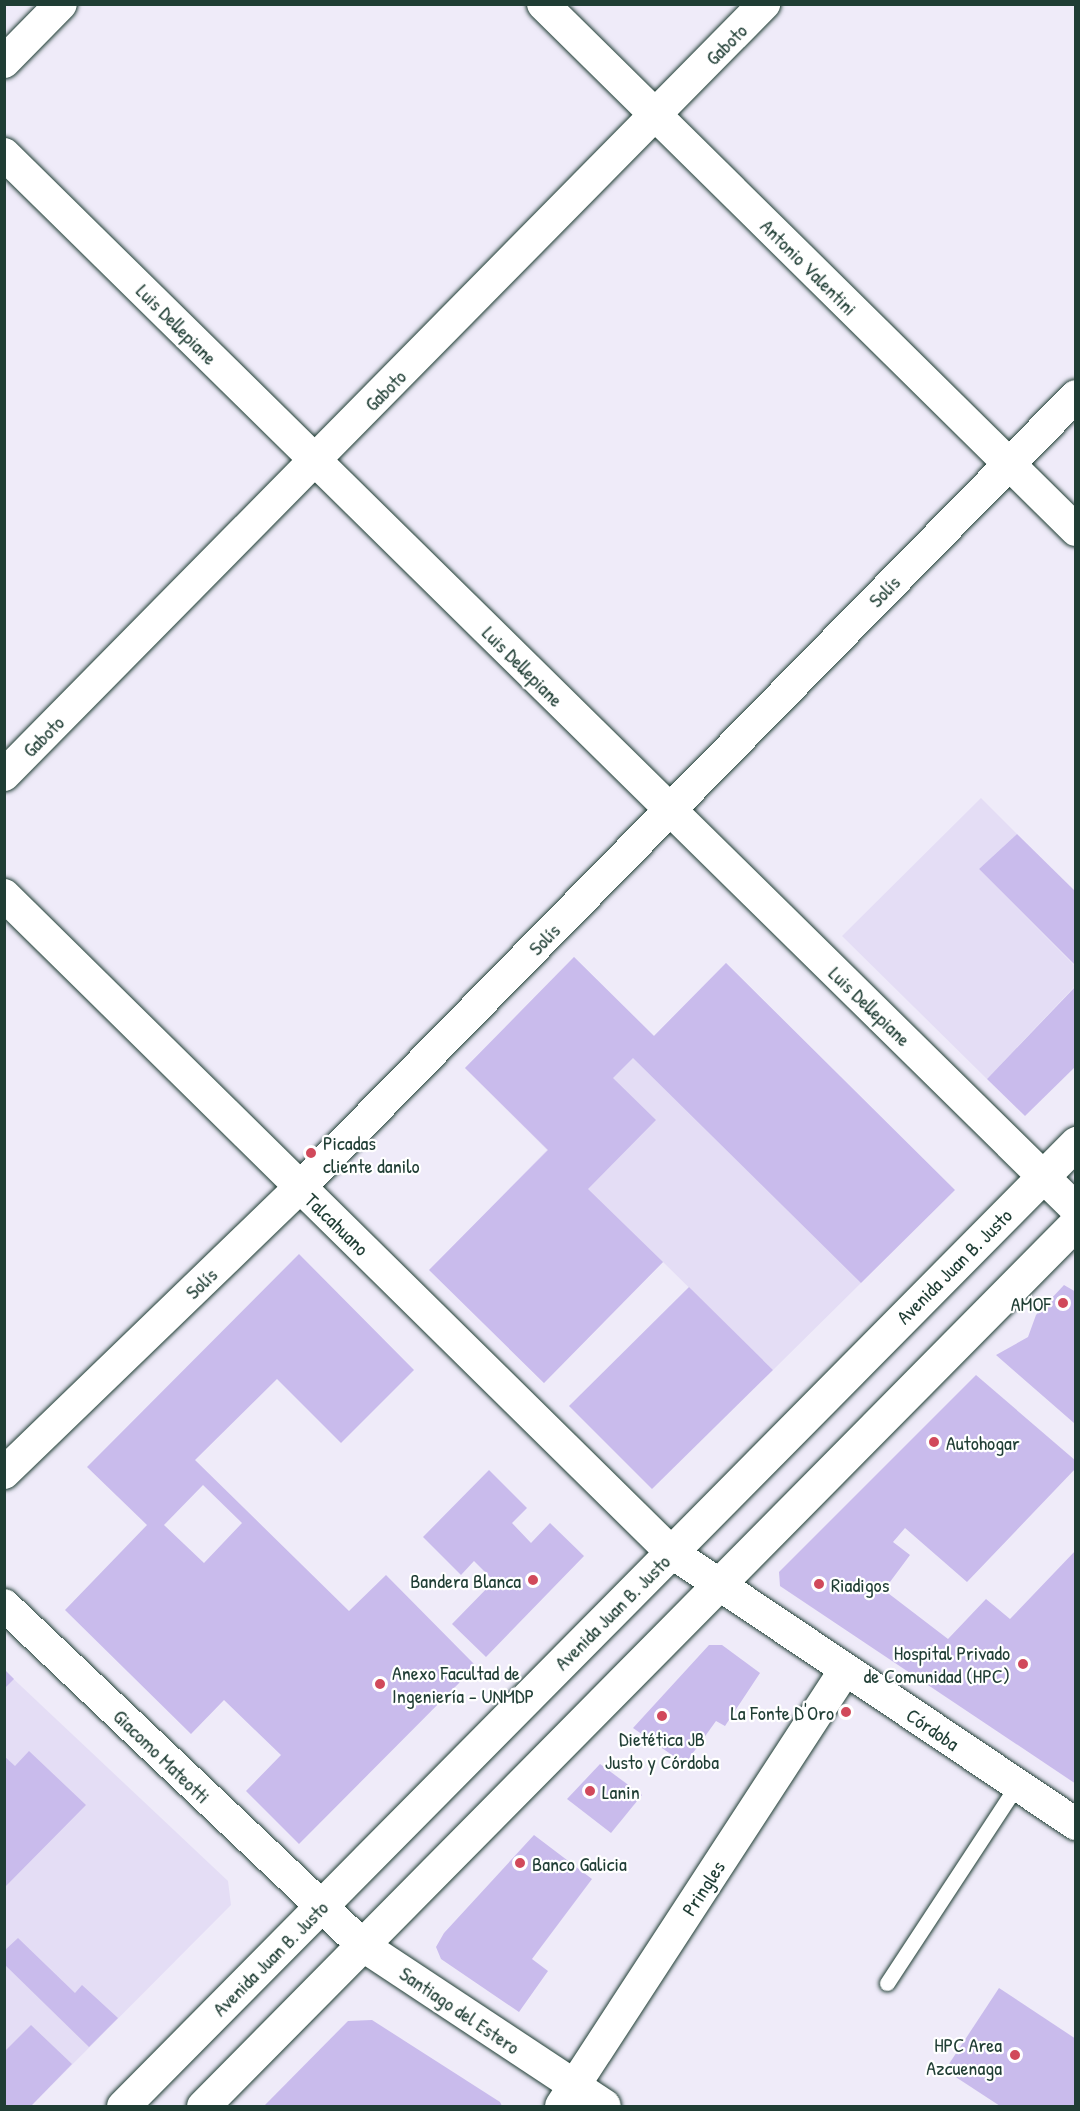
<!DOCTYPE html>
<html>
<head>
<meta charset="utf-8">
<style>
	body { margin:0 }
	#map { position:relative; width:1080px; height:2111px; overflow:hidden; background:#efebf9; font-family:"Patrick Hand",sans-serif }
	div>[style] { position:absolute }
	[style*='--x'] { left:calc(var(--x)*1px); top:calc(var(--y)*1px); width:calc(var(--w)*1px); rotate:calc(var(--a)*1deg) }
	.built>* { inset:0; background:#e4ddf5 }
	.building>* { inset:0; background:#c9bbec }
	.roads { filter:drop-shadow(0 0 2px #1f3d34) drop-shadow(0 0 2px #1f3d34) }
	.lane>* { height:15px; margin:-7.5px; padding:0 7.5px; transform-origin:7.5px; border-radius:7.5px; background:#fff }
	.street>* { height:32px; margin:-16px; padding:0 16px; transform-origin:16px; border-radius:16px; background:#fff }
	.primary>* { height:33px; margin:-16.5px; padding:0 16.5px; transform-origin:16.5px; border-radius:16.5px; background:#fff }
	.dots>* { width:16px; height:16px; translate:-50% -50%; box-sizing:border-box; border:3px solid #fff; border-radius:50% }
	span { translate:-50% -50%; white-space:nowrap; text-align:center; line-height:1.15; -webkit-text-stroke:4.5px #fff; paint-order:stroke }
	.street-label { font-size:20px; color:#1f3d34 }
	.poi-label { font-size:20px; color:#1f3d34 }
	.left { translate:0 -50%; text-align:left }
	.right { translate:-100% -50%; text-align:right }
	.frame { position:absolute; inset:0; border:6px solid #1f3d34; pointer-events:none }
</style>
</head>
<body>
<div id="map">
	<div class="built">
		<div style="clip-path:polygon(981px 798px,1017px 834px,979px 869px,1075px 966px,1075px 986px,987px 1079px,842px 936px)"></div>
		<div style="clip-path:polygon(574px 957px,654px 1036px,726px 963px,875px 1112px,861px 1283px,773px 1370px,663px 1262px,544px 1383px,430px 1270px,547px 1150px,465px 1068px)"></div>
		<div style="clip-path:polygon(4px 1670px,228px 1881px,231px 1905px,31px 2106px,5px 2106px)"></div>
	</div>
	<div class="building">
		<div style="clip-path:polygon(1017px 834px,1076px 892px,1076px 966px,979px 869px)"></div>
		<div style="clip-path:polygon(574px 957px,654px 1036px,726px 963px,955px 1190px,861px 1283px,633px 1058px,613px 1078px,656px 1120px,588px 1189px,663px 1262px,544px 1383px,429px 1270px,548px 1150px,465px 1068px)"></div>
		<div style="clip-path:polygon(1076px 986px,1076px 1066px,1025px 1116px,987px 1079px)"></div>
		<div style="clip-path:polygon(evenodd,299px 1254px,414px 1370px,341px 1443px,277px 1379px,195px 1460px,349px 1611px,386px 1575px,476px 1666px,299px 1844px,246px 1791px,281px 1755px,224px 1700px,191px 1734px,65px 1610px,147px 1525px,87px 1467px,299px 1254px,203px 1485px,242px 1523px,204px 1563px,164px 1525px,203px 1485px)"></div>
		<div style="clip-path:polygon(1064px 1285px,1076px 1292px,1074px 1423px,996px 1355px,1028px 1337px,1036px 1315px)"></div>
		<div style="clip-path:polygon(689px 1287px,773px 1370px,652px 1489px,569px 1406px)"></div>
		<div style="clip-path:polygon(976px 1375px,1076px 1461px,1076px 1468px,967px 1582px,905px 1528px,893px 1542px,910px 1555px,884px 1590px,948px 1639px,986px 1599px,1010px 1619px,1076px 1550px,1076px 1784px,780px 1586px,779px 1572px)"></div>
		<div style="clip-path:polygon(489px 1470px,527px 1508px,512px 1523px,531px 1543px,550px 1523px,584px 1556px,486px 1657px,452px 1624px,494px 1581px,474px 1561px,461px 1575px,423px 1537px)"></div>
		<div style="clip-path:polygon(709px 1645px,722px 1645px,760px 1673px,725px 1726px,716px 1721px,685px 1764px,633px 1728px)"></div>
		<div style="clip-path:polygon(4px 1669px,14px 1679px,4px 1689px)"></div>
		<div style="clip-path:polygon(29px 1751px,86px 1805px,4px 1888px,4px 1756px,15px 1766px)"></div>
		<div style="clip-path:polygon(600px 1764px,642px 1795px,611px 1833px,567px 1799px)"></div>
		<div style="clip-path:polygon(534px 1835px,592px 1879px,532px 1959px,548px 1971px,519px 2012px,441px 1959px,436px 1947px,444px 1933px)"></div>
		<div style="clip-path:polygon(18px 1938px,75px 1993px,82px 1985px,118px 2018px,89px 2047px,4px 1964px,4px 1951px)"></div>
		<div style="clip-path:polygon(999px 1988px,1076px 2039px,1076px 2106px,1000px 2106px,945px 2070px)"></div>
		<div style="clip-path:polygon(372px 2020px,500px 2102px,502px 2106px,264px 2106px,348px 2021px)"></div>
		<div style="clip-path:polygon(31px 2025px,72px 2064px,31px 2106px,4px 2106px,4px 2052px)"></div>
	</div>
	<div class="roads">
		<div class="lane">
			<div style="--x:887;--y:1983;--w:237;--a:-56.7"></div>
		</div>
		<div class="street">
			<div style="--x:543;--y:4;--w:749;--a:44.62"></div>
			<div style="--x:4;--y:62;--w:81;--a:-45.5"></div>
			<div style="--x:4;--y:154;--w:1504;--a:44.54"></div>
			<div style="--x:4;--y:775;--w:1083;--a:-45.41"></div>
			<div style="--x:4;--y:895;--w:936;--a:44.57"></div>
			<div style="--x:671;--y:1552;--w:488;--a:33.9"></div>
			<div style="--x:4;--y:1473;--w:412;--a:-44"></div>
			<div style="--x:300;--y:1187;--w:1108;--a:-45.55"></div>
			<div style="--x:4;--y:1605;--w:494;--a:43.5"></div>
			<div style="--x:362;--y:1945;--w:291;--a:33.5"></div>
			<div style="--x:561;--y:2106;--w:520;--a:-56.92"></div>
		</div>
		<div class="primary">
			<div style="--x:123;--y:2106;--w:1355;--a:-45.3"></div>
			<div style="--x:203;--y:2106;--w:1242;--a:-45.33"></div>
		</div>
	</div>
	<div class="dots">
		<div style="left:311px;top:1153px;background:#d1495b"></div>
		<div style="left:1063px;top:1303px;background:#d1495b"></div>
		<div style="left:934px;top:1442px;background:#d1495b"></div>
		<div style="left:533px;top:1580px;background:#d1495b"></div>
		<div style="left:819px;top:1584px;background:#d1495b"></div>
		<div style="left:1023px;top:1664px;background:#d1495b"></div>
		<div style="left:380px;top:1684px;background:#d1495b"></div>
		<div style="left:846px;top:1712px;background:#d1495b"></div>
		<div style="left:662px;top:1716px;background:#d1495b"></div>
		<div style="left:590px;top:1791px;background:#d1495b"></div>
		<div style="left:520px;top:1863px;background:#d1495b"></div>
		<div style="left:1015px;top:2055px;background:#d1495b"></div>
	</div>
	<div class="street-label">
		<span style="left:726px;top:44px;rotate:-45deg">Gaboto</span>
		<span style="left:809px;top:267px;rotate:45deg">Antonio Valentini</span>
		<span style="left:177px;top:324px;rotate:45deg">Luis Dellepiane</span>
		<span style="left:385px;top:390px;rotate:-45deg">Gaboto</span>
		<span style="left:884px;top:591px;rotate:-46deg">Solís</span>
		<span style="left:523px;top:666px;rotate:45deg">Luis Dellepiane</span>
		<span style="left:43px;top:736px;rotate:-45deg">Gaboto</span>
		<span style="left:544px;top:939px;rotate:-46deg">Solís</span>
		<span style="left:870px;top:1006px;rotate:44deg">Luis Dellepiane</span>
		<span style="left:337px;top:1224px;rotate:44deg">Talcahuano</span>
		<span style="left:954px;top:1266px;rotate:-45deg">Avenida Juan B. Justo</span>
		<span style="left:201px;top:1283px;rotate:-44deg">Solís</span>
		<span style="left:612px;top:1612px;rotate:-45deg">Avenida Juan B. Justo</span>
		<span style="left:933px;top:1729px;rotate:34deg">Córdoba</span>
		<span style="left:162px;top:1756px;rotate:44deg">Giacomo Mateotti</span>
		<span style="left:703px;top:1888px;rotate:-57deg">Pringles</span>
		<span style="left:270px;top:1958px;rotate:-45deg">Avenida Juan B. Justo</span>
		<span style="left:460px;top:2010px;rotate:34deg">Santiago del Estero</span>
	</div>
	<div class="poi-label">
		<span class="left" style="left:323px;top:1154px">Picadas<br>cliente danilo</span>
		<span class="right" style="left:1051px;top:1303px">AMOF</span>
		<span class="left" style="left:946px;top:1442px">Autohogar</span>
		<span class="right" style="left:521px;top:1580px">Bandera Blanca</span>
		<span class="left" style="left:831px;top:1584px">Riadigos</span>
		<span class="right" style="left:1010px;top:1664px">Hospital Privado<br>de Comunidad (HPC)</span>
		<span class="left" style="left:392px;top:1684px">Anexo Facultad de<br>Ingeniería - UNMDP</span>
		<span class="right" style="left:834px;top:1712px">La Fonte D'Oro</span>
		<span style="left:662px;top:1750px">Dietética JB<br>Justo y Córdoba</span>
		<span class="left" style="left:602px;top:1791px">Lanin</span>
		<span class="left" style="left:532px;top:1863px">Banco Galicia</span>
		<span class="right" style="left:1002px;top:2056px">HPC Area<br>Azcuenaga</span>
	</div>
	<div class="frame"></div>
</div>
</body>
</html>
